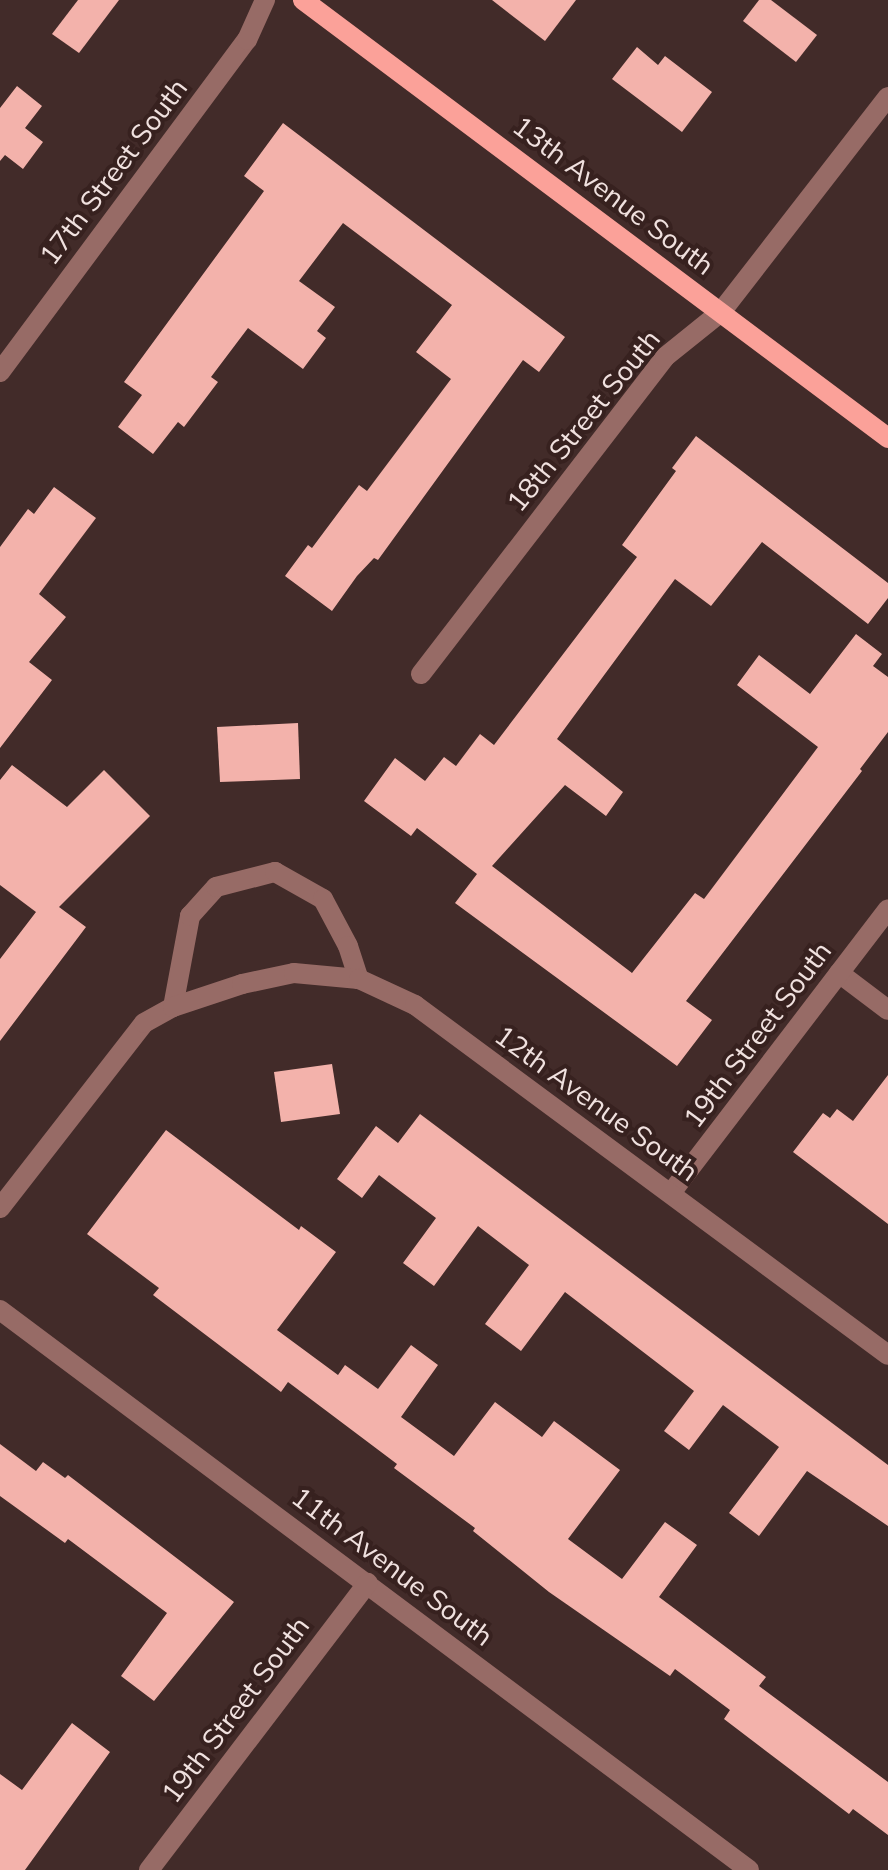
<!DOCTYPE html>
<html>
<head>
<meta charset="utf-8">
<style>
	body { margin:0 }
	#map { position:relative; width:888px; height:1870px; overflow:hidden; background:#422b29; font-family:"Nunito Sans",sans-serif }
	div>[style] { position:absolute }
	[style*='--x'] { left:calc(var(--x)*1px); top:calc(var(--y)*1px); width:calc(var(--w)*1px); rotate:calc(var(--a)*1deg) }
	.building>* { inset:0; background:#f3b2ab }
	.minor>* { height:20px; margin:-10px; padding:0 10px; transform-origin:10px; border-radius:10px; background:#976b66 }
	.major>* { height:20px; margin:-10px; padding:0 10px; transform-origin:10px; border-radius:10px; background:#fba199 }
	span { translate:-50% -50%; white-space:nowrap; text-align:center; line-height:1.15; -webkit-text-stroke:8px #37211f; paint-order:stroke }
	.street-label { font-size:28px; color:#f0e1df }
</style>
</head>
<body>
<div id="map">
	<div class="building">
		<div style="clip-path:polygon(78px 0,119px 0,79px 53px,52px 34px)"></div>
		<div style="clip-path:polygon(492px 0,576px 0,545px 41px)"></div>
		<div style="clip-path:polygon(759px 0,771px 0,817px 35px,796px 62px,743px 21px)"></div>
		<div style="clip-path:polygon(637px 47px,658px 65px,665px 56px,712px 92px,682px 132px,612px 79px)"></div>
		<div style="clip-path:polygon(17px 86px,42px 106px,25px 128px,43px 142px,23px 169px,5px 155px,0 161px,0 108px)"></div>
		<div style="clip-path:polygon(283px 123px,565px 337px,539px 372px,523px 360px,378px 560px,374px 558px,357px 576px,332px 611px,285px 576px,308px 545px,312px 548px,359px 485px,367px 491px,451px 379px,416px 352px,452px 305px,343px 223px,299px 281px,335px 307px,317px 331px,326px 338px,303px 369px,248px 328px,211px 377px,218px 382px,184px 427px,178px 422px,153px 454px,118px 427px,142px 395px,124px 382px,264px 191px,244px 176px)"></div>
		<div style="clip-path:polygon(696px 436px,888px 583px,888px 598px,868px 624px,762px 542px,711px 606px,675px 579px,557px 739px,623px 792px,606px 816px,565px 785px,492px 866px,632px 973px,695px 893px,704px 899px,818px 747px,737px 685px,759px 655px,810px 694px,856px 634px,882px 654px,873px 666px,888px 677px,888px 732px,860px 769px,862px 771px,686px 1001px,712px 1020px,677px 1066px,455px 903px,477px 874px,417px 828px,411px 836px,364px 801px,395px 758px,425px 781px,444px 757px,456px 766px,480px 734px,494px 745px,637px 557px,622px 545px,676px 471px,672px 468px)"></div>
		<div style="clip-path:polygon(54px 487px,96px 518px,39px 594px,66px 617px,29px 662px,52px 680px,0 748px,0 547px,28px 509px,34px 514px)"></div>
		<div style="clip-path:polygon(298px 723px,300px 779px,220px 782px,217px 727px)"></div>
		<div style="clip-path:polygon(12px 765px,67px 807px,104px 770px,150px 816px,59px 907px,86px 927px,0 1041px,0 959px,36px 912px,0 885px,0 780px)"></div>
		<div style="clip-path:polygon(332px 1064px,340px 1114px,281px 1122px,274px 1072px)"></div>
		<div style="clip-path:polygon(888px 1075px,888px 1224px,793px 1152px,823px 1113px,830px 1118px,837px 1109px,853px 1121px)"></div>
		<div style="clip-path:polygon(420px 1114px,888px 1465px,888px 1526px,807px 1471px,759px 1536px,729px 1513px,779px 1447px,723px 1405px,689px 1450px,664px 1431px,694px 1391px,565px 1292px,521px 1351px,485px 1324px,529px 1265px,478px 1226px,434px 1286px,403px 1263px,436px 1218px,379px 1175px,362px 1198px,337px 1179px,376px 1126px,398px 1143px)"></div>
		<div style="clip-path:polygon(166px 1130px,299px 1230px,301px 1226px,336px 1252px,277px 1330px,338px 1375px,345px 1365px,378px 1389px,411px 1345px,438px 1365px,401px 1417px,454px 1456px,495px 1402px,542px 1437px,554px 1421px,620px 1470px,568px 1539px,622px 1579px,665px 1522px,697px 1545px,659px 1597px,766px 1677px,759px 1686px,888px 1782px,888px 1835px,853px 1809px,849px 1814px,724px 1719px,730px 1710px,675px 1669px,670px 1676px,549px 1592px,473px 1531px,475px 1528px,394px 1468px,397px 1464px,288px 1382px,281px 1392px,153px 1295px,159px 1288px,87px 1234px)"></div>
		<div style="clip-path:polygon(0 1444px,36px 1471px,43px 1462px,65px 1478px,68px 1475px,234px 1602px,154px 1701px,121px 1676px,167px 1613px,68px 1539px,65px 1543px,0 1496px)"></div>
		<div style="clip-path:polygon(72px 1723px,110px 1752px,25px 1870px,0 1870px,0 1774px,22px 1790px)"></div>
	</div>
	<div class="minor">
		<div style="--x:0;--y:372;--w:414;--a:-53.4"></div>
		<div style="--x:247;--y:40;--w:44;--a:-65.8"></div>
		<div style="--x:421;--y:674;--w:400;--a:-52.4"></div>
		<div style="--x:665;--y:357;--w:72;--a:-38.8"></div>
		<div style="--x:721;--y:312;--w:272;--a:-52.2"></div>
		<div style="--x:839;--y:973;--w:61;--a:37.1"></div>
		<div style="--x:173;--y:1007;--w:93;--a:-79.4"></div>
		<div style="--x:190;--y:916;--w:39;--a:-48"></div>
		<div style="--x:216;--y:887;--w:61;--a:-14.3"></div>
		<div style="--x:275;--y:872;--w:55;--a:29.4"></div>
		<div style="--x:323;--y:899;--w:53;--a:62"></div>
		<div style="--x:348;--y:946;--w:35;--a:72"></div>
		<div style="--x:671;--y:1193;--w:357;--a:-52.6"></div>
		<div style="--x:0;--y:1208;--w:234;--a:-52.1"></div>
		<div style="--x:144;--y:1023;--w:33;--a:-29"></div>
		<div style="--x:173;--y:1007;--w:73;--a:-18.4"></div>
		<div style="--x:242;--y:984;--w:53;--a:-11.9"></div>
		<div style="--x:294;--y:973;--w:65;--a:5.3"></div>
		<div style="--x:359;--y:979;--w:62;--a:24.9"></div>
		<div style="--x:415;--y:1005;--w:588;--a:36.5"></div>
		<div style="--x:0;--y:1310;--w:935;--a:36.78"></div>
		<div style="--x:149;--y:1870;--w:361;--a:-52.7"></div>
	</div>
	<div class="major">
		<div style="--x:303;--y:0;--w:731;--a:36.82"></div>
	</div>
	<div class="street-label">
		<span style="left:114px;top:172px;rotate:-53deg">17th Street South</span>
		<span style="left:613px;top:196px;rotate:37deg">13th Avenue South</span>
		<span style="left:584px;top:421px;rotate:-51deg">18th Street South</span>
		<span style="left:758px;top:1035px;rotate:-53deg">19th Street South</span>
		<span style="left:596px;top:1104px;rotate:36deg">12th Avenue South</span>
		<span style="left:392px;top:1567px;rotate:37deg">11th Avenue South</span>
		<span style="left:236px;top:1710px;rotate:-53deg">19th Street South</span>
	</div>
</div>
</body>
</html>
